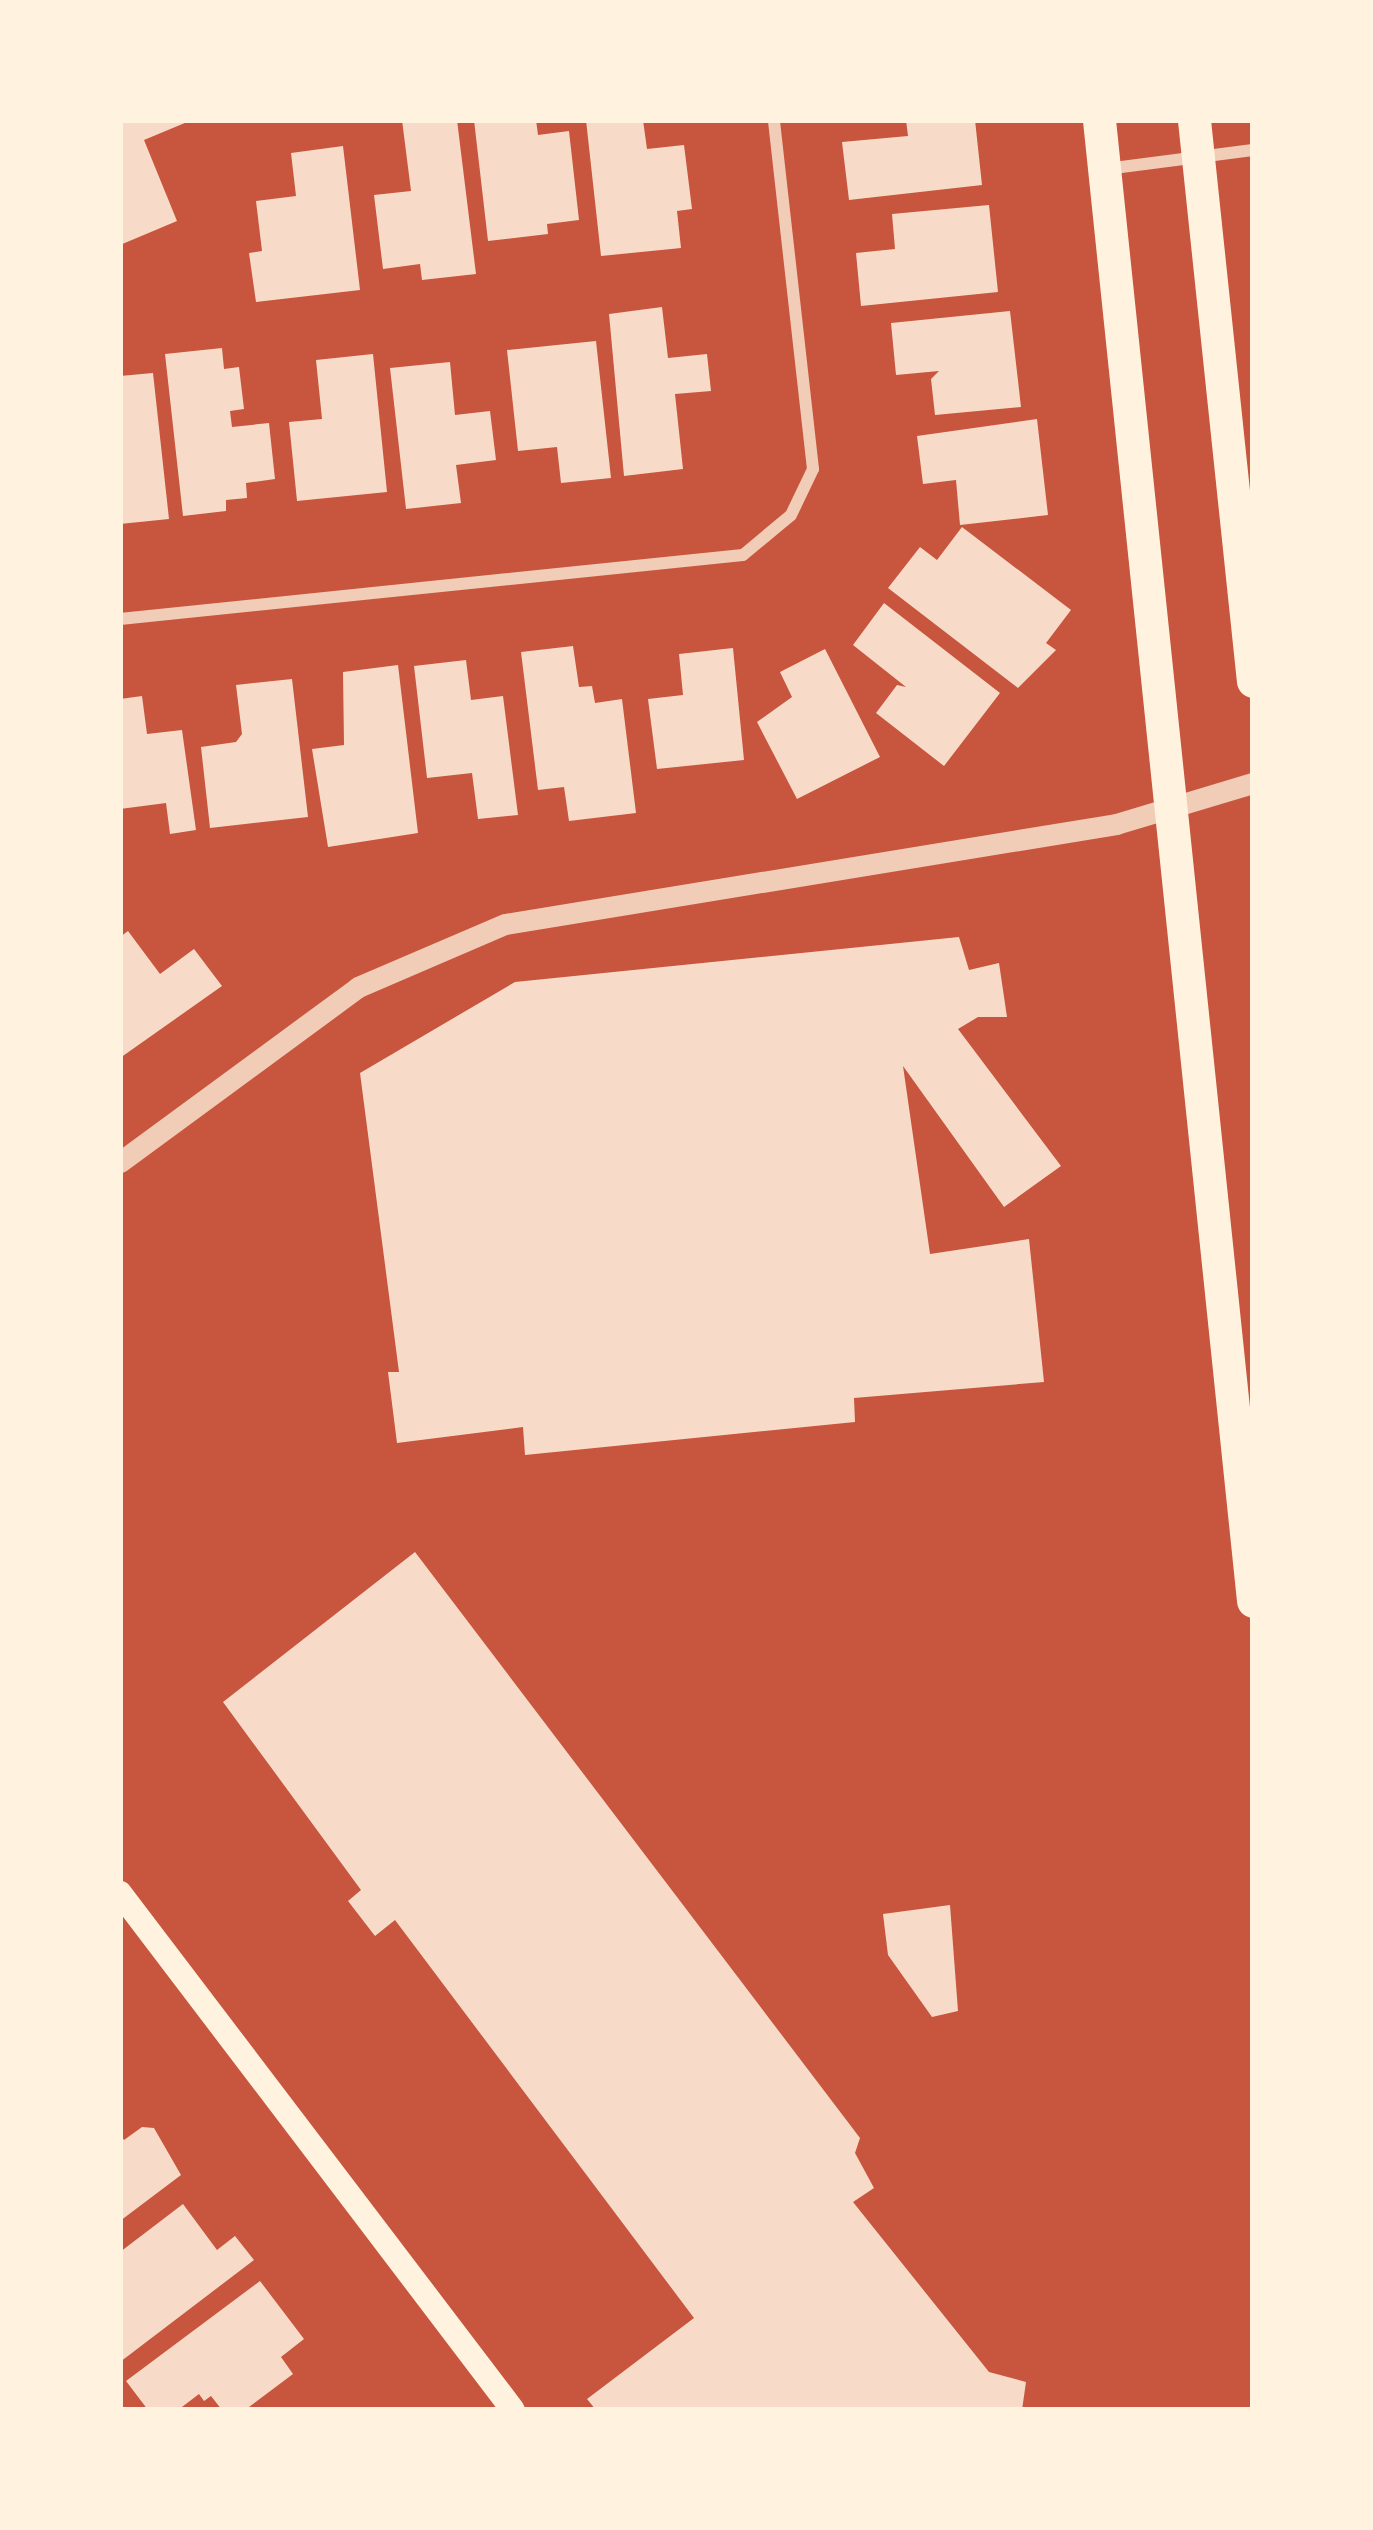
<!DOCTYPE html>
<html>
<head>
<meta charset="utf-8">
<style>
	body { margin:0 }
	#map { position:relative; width:1373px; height:2530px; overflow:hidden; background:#c8553d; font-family:Figtree,sans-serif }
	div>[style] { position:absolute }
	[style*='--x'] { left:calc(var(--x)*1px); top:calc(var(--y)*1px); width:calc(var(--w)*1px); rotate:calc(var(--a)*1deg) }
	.building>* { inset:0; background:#f7dbc8 }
	.minor>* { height:12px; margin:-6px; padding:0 6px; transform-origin:6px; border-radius:6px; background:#f1ccb7 }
	.tertiary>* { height:21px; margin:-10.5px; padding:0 10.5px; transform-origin:10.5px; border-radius:10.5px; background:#f1ccb7 }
	.secondary>* { height:24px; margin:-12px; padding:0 12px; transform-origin:12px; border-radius:12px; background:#fff3e0 }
	.trunk>* { height:33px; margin:-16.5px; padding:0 16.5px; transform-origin:16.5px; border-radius:16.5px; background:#fff3e0 }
	span { translate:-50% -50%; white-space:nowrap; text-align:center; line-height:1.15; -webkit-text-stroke:10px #fff3e0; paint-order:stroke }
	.frame { position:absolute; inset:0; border:123px solid #fff3e0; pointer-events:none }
</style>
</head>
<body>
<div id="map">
	<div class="building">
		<div style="clip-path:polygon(120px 120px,192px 120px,144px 140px,177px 221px,120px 245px)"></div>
		<div style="clip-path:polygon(402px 120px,457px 120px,476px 274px,422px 280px,420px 264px,383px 269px,374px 195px,411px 191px)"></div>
		<div style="clip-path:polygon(474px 120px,536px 120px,538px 135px,569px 131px,579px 220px,547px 224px,548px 234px,488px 241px)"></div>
		<div style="clip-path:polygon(586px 120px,643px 120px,647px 149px,684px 145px,692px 209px,677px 211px,681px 248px,601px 256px)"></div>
		<div style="clip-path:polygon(906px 120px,975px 120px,982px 185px,849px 200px,842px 142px,908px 136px)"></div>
		<div style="clip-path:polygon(343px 146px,360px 290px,256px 302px,249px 253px,262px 251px,256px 201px,296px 196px,291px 153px)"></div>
		<div style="clip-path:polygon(989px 205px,998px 292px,861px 306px,856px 253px,895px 249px,892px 214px)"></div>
		<div style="clip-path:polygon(662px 307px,668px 358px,707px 354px,711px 391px,675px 394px,683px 469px,624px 476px,609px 314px)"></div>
		<div style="clip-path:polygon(1010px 311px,1021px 407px,935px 415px,931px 379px,939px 371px,896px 375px,891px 323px)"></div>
		<div style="clip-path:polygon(596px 341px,611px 478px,561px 483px,557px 447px,518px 451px,507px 350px)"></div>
		<div style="clip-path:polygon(222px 348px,224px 369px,239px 367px,244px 409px,230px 411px,232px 427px,269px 423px,275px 479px,246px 483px,247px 498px,226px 500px,226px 511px,183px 516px,165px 354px)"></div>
		<div style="clip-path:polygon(373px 354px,387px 492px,297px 501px,289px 422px,322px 419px,316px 360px)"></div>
		<div style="clip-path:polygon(450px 362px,455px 415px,490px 411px,496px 460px,456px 465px,461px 503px,406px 509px,390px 368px)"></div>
		<div style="clip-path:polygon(153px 373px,169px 519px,120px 524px,120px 376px)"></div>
		<div style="clip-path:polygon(1037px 419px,1048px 515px,960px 525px,956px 480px,923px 484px,917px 436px)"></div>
		<div style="clip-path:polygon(962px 527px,1071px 610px,1046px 643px,1056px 650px,1018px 688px,888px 588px,920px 547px,937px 560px)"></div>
		<div style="clip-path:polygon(884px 603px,1000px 693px,944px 766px,876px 713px,897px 685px,906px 687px,853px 645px)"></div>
		<div style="clip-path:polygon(573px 646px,579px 687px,592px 686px,595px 703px,622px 699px,636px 813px,569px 821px,564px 787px,538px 790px,521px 652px)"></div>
		<div style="clip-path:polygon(733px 648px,744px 760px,657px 769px,648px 699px,683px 695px,679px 654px)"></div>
		<div style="clip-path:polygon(825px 649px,880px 757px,797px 799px,757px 722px,792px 697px,780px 672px)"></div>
		<div style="clip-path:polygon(466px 660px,471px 700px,503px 696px,518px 815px,478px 819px,472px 773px,427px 778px,414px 666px)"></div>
		<div style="clip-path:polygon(398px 665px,418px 833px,328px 847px,312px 749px,344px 745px,343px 672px)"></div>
		<div style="clip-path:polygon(292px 679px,308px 817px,210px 828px,201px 747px,236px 742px,242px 734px,236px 685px)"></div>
		<div style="clip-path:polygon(142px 696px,147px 734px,182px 730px,196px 830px,170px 834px,166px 803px,120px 809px,120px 699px)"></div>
		<div style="clip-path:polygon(128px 931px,160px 974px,194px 949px,222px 986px,120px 1058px,120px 937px)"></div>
		<div style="clip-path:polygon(959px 937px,969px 970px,999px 963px,1007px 1017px,978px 1017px,958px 1029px,1061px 1166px,1004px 1207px,903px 1066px,930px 1254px,1029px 1239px,1044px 1382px,854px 1398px,855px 1422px,525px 1455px,523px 1427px,397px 1443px,388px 1372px,399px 1372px,360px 1073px,515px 982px)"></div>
		<div style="clip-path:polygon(415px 1552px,860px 2138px,855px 2153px,874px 2188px,853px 2202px,989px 2372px,1026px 2382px,1022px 2410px,596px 2410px,587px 2399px,694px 2318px,395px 1920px,375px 1936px,348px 1901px,361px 1890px,223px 1702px)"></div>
		<div style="clip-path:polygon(950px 1905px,958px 2011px,932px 2017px,888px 1955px,883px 1914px)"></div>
		<div style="clip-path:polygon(142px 2127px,154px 2128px,181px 2175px,120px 2221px,120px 2134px,124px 2140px)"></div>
		<div style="clip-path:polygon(183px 2204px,217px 2250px,235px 2236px,254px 2260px,120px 2362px,120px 2252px)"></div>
		<div style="clip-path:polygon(260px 2281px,304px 2339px,281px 2357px,293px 2374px,245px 2410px,222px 2410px,211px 2396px,204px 2401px,199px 2394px,178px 2410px,148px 2410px,126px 2381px)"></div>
	</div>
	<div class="minor">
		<div style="--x:1106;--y:169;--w:148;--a:-7.4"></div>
		<div style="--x:120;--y:619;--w:626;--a:-5.87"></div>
		<div style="--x:743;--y:555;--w:62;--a:-39.8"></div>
		<div style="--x:791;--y:515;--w:51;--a:-64.4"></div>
		<div style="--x:813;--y:469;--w:351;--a:-96.4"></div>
	</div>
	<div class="tertiary">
		<div style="--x:120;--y:1162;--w:295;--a:-36.3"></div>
		<div style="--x:358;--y:987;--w:160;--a:-23.2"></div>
		<div style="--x:505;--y:924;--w:619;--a:-9.29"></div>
		<div style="--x:1116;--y:824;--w:143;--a:-16.7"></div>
	</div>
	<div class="secondary">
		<div style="--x:120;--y:1893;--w:649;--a:52.76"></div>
	</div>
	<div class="trunk">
		<div style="--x:1099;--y:120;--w:1489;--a:84.06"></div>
		<div style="--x:1194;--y:120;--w:564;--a:84"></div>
	</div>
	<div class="frame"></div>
</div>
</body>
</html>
